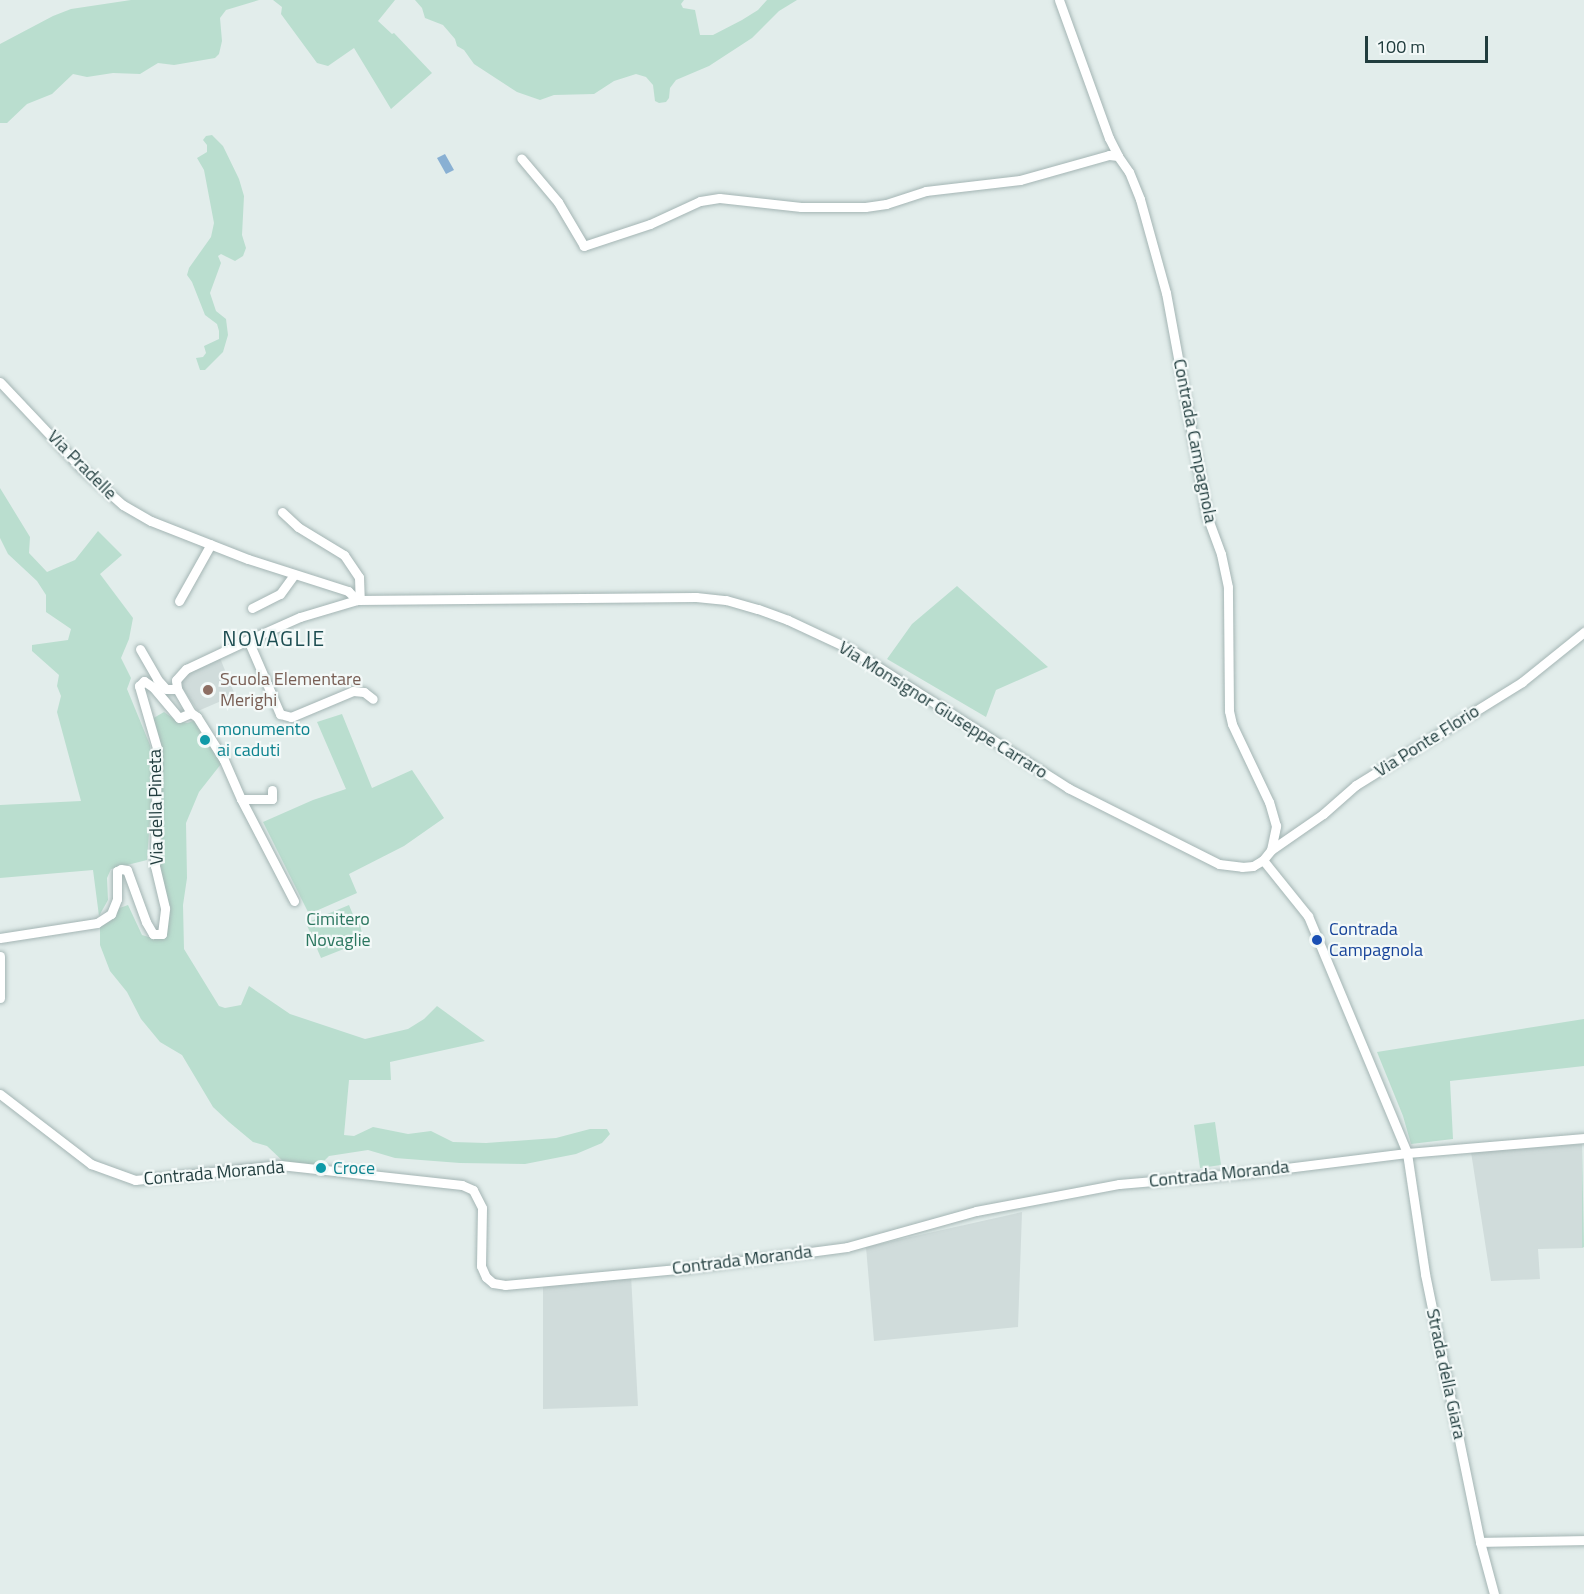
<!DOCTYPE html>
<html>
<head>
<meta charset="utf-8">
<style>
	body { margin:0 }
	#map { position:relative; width:1584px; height:1594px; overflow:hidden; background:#e2edeb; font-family:"Titillium Web",sans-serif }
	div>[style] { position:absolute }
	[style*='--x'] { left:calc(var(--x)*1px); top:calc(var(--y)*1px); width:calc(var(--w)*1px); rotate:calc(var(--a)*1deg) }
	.built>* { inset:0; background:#d0dcdb }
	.green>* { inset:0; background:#badecf }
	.water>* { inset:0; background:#89b0d3 }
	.roads { filter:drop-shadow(0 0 2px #a4b5b4) drop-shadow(0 0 2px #a4b5b4) }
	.minor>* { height:9px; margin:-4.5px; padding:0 4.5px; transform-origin:4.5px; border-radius:4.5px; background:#fff }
	.dots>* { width:16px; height:16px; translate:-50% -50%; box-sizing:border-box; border:3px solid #f3f9f8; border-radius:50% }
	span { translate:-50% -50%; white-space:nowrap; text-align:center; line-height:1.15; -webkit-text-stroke:4.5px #f3f9f8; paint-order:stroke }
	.street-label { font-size:18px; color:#213d3e }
	.education-label { font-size:18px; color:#785e54 }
	.left { translate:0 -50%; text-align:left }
	.culture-label { font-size:18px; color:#0d838f }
	.park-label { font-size:18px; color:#2b765f }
	.transit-label { font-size:18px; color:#164399 }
	.quarter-label { font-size:21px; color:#1d4d51; letter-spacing:1.5px }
	.scale { position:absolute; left:1365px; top:36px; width:123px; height:27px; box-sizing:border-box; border:3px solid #213d3e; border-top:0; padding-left:8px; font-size:18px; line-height:21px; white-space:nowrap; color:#213d3e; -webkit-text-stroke:4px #f3f9f8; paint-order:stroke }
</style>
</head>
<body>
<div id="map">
	<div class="built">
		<div style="clip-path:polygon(220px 658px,235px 695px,198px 711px,180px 685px,182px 677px)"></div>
		<div style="clip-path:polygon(1582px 1144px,1582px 1248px,1538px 1249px,1540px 1279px,1491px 1281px,1471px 1152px)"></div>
		<div style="clip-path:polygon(1022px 1212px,1018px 1327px,874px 1341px,866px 1247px)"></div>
		<div style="clip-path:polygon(631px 1275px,638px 1406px,543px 1409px,543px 1286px)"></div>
	</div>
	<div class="green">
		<div style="clip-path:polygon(131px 0,259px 0,226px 10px,220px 18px,222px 41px,219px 54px,215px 58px,174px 65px,158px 63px,140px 74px,113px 73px,87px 77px,73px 74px,52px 94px,27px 104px,7px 123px,0 123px,0 44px,53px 16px,71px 9px)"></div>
		<div style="clip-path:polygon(273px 0,395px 0,378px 21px,392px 34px,394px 33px,432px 73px,391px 109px,354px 48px,328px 66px,317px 63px,281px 14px,282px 7px)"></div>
		<div style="clip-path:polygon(415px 0,684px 0,681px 4px,683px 8px,695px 10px,700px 35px,713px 35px,742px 20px,758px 10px,767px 0,797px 0,779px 11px,752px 38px,709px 66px,676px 80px,670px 88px,669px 98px,666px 102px,659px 103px,655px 101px,653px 85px,646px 77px,636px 74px,614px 81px,594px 94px,554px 95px,540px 100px,517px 92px,474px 64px,464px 50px,457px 46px,455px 39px,443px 25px,425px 18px,422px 8px)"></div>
		<div style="clip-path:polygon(212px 135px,223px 146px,239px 179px,244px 196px,242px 235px,246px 248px,243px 256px,235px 261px,221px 254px,218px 256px,221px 263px,210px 293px,216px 311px,226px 319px,228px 335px,223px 352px,205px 370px,200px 370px,196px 358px,203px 357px,206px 353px,204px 346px,219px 339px,219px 331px,217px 324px,205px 315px,192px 282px,187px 275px,189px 268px,211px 237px,214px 223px,204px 170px,197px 158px,207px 152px,207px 145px,203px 140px,206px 136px)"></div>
		<div style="clip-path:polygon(0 488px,30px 537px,29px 553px,47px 572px,75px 560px,98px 531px,122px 555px,100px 574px,133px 618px,129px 639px,121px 658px,131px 678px,127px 689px,150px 745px,153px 778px,147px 860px,111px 869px,107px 878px,108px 900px,99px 916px,93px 870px,0 878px,0 805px,81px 801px,57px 712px,61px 696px,57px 686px,59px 675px,32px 651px,32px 645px,68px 640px,71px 629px,46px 612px,46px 595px,37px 581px,8px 554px,0 538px)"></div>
		<div style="clip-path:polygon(957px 586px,1048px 667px,996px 690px,986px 717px,887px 659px,912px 624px)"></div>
		<div style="clip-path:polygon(164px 712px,177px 721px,187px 723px,196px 720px,200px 712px,221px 764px,199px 792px,186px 823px,187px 878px,183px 905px,184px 949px,219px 1006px,225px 1008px,241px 1005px,249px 986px,290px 1014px,365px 1039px,408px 1029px,424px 1019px,437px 1006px,485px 1041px,390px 1062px,391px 1080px,349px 1080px,344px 1135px,354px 1136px,373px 1127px,408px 1134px,431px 1131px,453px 1142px,486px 1143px,556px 1138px,590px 1129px,607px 1129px,610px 1134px,602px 1143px,576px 1154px,525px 1164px,460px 1163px,395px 1158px,368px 1150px,329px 1156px,318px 1167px,286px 1164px,267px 1146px,253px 1142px,229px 1122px,213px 1107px,182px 1055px,160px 1042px,141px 1019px,127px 992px,110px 971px,100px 945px,100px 926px,114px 910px,128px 905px,142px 935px,152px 938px,164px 928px,155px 872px,163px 762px,159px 738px,152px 719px)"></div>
		<div style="clip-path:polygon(342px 714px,372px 788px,412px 770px,444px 818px,404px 846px,349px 874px,357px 893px,309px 914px,263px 822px,313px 800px,346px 789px,317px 722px)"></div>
		<div style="clip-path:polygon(349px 905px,356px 922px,359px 921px,364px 941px,321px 958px,306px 923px)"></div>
		<div style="clip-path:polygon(1584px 1019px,1584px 1066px,1450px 1081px,1453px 1139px,1411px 1144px,1403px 1116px,1377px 1052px)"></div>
		<div style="clip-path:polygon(1215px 1122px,1221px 1165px,1200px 1168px,1194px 1125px)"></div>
		<div style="clip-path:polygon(1582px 1144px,1584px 1247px,1582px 1248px)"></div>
	</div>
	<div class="water">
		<div style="clip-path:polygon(445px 154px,454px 170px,446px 174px,437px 158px)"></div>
	</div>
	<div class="roads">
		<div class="minor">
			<div style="--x:1059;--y:0;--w:147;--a:70.1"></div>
			<div style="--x:1109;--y:138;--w:20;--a:63"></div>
			<div style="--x:0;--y:382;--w:117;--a:46.7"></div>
			<div style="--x:80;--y:467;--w:57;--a:41.5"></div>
			<div style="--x:123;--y:505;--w:32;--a:30"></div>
			<div style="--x:151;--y:521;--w:104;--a:21.4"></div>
			<div style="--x:248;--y:559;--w:105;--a:17.7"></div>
			<div style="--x:348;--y:591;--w:13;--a:45"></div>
			<div style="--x:282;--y:512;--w:22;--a:43"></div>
			<div style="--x:298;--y:527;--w:54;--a:31.3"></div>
			<div style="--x:344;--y:555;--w:27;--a:56"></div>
			<div style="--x:359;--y:577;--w:23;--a:88"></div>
			<div style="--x:179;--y:601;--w:65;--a:-60.7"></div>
			<div style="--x:252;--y:608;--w:31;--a:-27"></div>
			<div style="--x:280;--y:594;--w:24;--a:-54"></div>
			<div style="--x:248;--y:640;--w:81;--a:66.6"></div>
			<div style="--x:280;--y:714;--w:11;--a:15"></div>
			<div style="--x:291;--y:717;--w:67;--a:-22.8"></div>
			<div style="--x:353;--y:691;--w:11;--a:5"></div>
			<div style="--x:364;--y:692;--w:11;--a:38"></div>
			<div style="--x:140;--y:649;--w:34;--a:60"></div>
			<div style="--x:157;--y:679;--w:13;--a:48"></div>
			<div style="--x:166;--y:689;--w:11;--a:0"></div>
			<div style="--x:272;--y:790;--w:9;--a:90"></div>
			<div style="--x:272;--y:799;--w:31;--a:180"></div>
			<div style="--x:241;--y:799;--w:115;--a:62.5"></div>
			<div style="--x:241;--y:799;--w:43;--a:-113.6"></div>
			<div style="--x:224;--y:760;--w:51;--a:-122.1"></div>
			<div style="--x:197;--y:717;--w:7;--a:-146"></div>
			<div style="--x:191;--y:713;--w:28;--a:-120"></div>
			<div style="--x:177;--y:689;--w:9;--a:-96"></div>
			<div style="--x:176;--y:680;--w:15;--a:-48"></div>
			<div style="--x:186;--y:669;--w:68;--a:-25.1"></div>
			<div style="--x:248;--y:640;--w:57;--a:-23.9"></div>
			<div style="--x:300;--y:617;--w:59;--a:-16.6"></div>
			<div style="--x:357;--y:600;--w:339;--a:-0.5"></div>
			<div style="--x:696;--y:597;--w:30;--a:6"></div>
			<div style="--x:726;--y:600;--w:33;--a:16"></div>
			<div style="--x:758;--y:609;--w:32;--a:20"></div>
			<div style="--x:788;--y:620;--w:68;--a:25.1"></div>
			<div style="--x:850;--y:649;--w:259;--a:32.5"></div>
			<div style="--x:1068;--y:788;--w:169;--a:26.7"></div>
			<div style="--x:1219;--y:864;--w:23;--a:7"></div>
			<div style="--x:1242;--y:867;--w:11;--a:-5"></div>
			<div style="--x:1253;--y:866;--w:12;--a:-31"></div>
			<div style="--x:1263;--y:860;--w:13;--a:-51"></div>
			<div style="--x:1271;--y:850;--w:25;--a:-78"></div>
			<div style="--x:1276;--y:826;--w:25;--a:-106"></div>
			<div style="--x:1269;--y:802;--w:86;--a:-115.4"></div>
			<div style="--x:1232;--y:724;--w:13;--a:-103"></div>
			<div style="--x:1229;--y:711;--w:124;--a:-90.5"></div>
			<div style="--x:1228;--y:587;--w:34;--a:-102"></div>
			<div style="--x:1221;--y:554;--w:40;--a:-110.2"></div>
			<div style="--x:1207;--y:516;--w:227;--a:-100.4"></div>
			<div style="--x:1166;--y:293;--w:98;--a:-105.5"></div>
			<div style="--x:1140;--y:199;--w:29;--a:-112"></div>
			<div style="--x:1129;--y:172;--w:19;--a:-125"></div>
			<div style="--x:1118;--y:156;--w:9;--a:-174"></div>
			<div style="--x:1109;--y:155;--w:92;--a:164.3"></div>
			<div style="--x:1020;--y:180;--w:95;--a:173.3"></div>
			<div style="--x:926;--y:191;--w:42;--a:162"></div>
			<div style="--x:886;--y:204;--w:21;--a:172"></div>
			<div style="--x:865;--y:207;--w:64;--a:180"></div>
			<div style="--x:801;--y:207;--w:82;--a:-173.7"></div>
			<div style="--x:719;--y:198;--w:19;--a:171"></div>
			<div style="--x:700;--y:201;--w:55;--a:155.3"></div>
			<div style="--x:650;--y:224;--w:70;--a:161.6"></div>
			<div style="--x:584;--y:246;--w:51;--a:-120.6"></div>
			<div style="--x:558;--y:202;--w:57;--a:-130.1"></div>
			<div style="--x:1271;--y:850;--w:63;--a:-34.7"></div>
			<div style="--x:1323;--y:814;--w:44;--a:-41.3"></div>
			<div style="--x:1356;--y:785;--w:195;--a:-31.8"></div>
			<div style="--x:1522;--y:682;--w:80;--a:-38.9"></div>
			<div style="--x:1263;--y:860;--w:72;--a:51.2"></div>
			<div style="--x:1308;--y:916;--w:257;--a:67.3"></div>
			<div style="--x:1407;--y:1153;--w:122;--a:81.5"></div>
			<div style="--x:1425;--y:1274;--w:274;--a:78.4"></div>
			<div style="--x:1480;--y:1542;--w:54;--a:74.9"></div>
			<div style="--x:0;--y:938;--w:98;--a:-8.8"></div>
			<div style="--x:97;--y:923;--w:17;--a:-33"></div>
			<div style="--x:111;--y:914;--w:16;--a:-68"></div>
			<div style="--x:117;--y:899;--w:28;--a:-90"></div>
			<div style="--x:117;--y:871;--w:4;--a:-27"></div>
			<div style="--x:121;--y:869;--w:6;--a:9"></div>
			<div style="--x:127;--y:870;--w:55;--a:69.9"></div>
			<div style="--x:146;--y:922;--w:14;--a:60"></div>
			<div style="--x:153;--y:934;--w:9;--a:0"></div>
			<div style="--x:162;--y:934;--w:26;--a:-83"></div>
			<div style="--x:165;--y:908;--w:43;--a:-103.4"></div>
			<div style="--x:155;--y:866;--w:118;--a:-89"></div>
			<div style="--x:157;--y:748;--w:65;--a:-106.2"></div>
			<div style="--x:139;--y:686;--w:7;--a:-45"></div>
			<div style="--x:144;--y:681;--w:11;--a:34"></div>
			<div style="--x:153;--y:687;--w:40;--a:50"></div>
			<div style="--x:179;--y:718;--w:13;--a:-23"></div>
			<div style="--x:0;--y:956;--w:42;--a:90"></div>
			<div style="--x:0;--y:1094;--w:115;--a:37.6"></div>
			<div style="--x:91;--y:1164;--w:47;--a:20"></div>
			<div style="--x:135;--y:1180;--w:146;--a:-5.9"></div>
			<div style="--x:280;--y:1165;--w:183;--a:6.3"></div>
			<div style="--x:462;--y:1185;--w:12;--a:24"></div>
			<div style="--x:473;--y:1190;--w:20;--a:63"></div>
			<div style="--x:482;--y:1208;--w:58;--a:91"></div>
			<div style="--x:481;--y:1266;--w:12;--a:66"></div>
			<div style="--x:486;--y:1277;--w:9;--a:41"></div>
			<div style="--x:493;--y:1283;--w:12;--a:9"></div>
			<div style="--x:505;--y:1285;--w:184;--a:-5.3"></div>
			<div style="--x:688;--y:1268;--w:160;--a:-7.5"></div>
			<div style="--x:847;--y:1247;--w:134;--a:-15.6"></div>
			<div style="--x:976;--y:1211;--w:146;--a:-10.7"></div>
			<div style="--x:1119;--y:1184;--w:127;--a:-5"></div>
			<div style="--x:1246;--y:1173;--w:162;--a:-7.1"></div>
			<div style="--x:1407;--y:1153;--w:178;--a:-4.8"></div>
			<div style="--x:1480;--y:1542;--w:104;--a:-1.1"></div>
		</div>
	</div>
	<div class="dots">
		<div style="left:208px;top:690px;background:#8d6e63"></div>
		<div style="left:205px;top:740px;background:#0f9aa8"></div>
		<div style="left:1317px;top:940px;background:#1a4fb4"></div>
		<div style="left:321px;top:1168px;background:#0f9aa8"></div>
	</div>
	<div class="street-label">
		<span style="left:1195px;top:441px;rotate:79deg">Contrada Campagnola</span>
		<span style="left:82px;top:465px;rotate:45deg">Via Pradelle</span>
		<span style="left:943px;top:710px;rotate:32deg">Via Monsignor Giuseppe Carraro</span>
		<span style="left:1427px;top:741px;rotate:-32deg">Via Ponte Florio</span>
		<span style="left:156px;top:807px;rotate:-91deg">Via della Pineta</span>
		<span style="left:214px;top:1173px;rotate:-5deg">Contrada Moranda</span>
		<span style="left:1219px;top:1174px;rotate:-6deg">Contrada Moranda</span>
		<span style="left:742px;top:1260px;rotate:-7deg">Contrada Moranda</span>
		<span style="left:1446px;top:1374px;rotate:78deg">Strada della Giara</span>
	</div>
	<div class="education-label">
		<span class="left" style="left:220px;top:690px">Scuola Elementare<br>Merighi</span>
	</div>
	<div class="culture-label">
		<span class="left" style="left:217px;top:740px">monumento<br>ai caduti</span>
		<span class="left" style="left:333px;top:1168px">Croce</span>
	</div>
	<div class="park-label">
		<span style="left:338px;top:930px">Cimitero<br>Novaglie</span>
	</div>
	<div class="transit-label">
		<span class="left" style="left:1329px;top:940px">Contrada<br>Campagnola</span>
	</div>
	<div class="quarter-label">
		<span style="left:274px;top:638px">NOVAGLIE</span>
	</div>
	<div class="scale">100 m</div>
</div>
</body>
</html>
